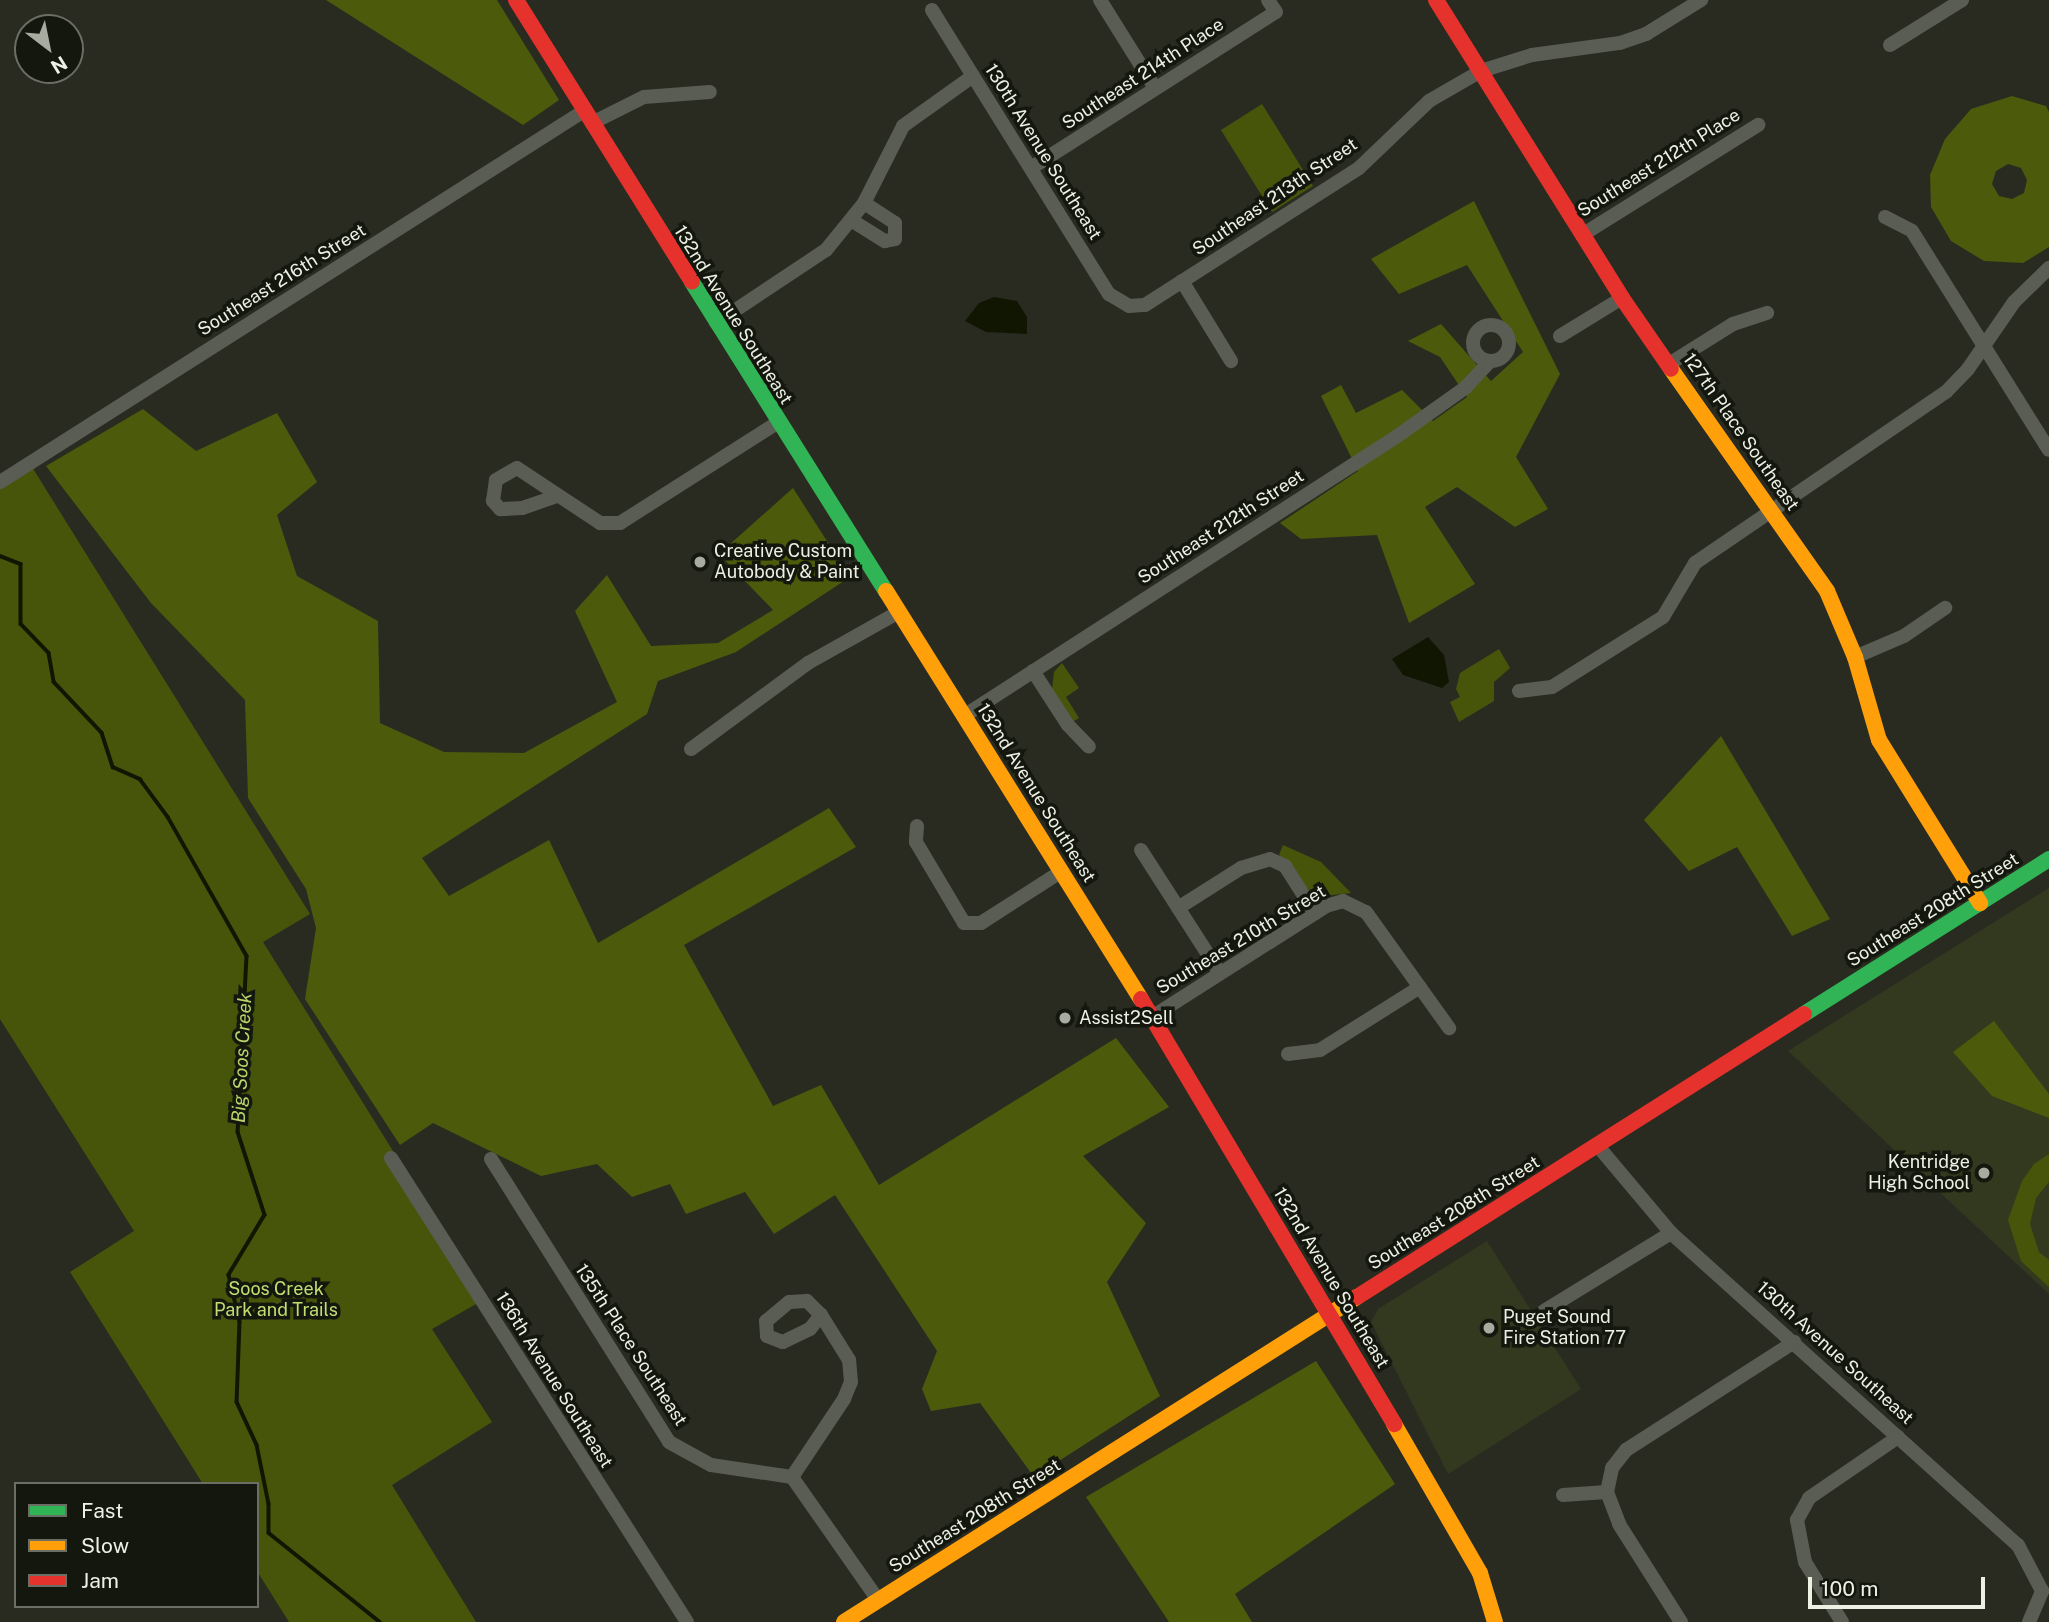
<!DOCTYPE html>
<html>
<head>
<meta charset="utf-8">
<style>
	body { margin:0 }
	#map { position:relative; width:2049px; height:1622px; overflow:hidden; background:#292b21; font-family:"Public Sans",sans-serif }
	div>[style] { position:absolute }
	[style*='--x'] { left:calc(var(--x)*1px); top:calc(var(--y)*1px); width:calc(var(--w)*1px); rotate:calc(var(--a)*1deg) }
	.built>* { inset:0; background:#33391f }
	.green>* { inset:0; background:#47550b }
	.forest>* { inset:0; background:#4b5a0b }
	.water>* { inset:0; background:#111603 }
	.stream>* { height:3.5px; margin:-1.75px; padding:0 1.75px; transform-origin:1.75px; border-radius:1.75px; background:#111603 }
	.street>* { height:14px; margin:-7px; padding:0 7px; transform-origin:7px; border-radius:7px; background:#5a5d54 }
	.street>.ring { margin:-7px; padding:0; box-sizing:content-box; background:none; border:14px solid #5a5d54; border-radius:50% }
	.fast>* { height:16px; margin:-8px; padding:0 8px; transform-origin:8px; border-radius:8px; background:#30b455 }
	.slow>* { height:16px; margin:-8px; padding:0 8px; transform-origin:8px; border-radius:8px; background:#ff9f0a }
	.jam>* { height:16px; margin:-8px; padding:0 8px; transform-origin:8px; border-radius:8px; background:#e5322d }
	.dots>* { width:19px; height:19px; translate:-50% -50%; box-sizing:border-box; border:4px solid #14170e; border-radius:50% }
	span { translate:-50% -50%; white-space:nowrap; text-align:center; line-height:1.15; -webkit-text-stroke:7px #14170e; paint-order:stroke }
	.street-label { font-size:18px; color:#edf1e4 }
	.poi-label { font-size:18px; color:#edf1e4 }
	.left { translate:0 -50%; text-align:left }
	.right { translate:-100% -50%; text-align:right }
	.park-label { font-size:18px; color:#c3de72 }
	.water-label { font-size:19px; color:#bad569; font-style:italic }
	.legend { position:absolute; left:14px; top:1482px; width:245px; height:126px; box-sizing:border-box; background:#14170e; border:2px solid #6b6e64; margin:0; padding:9px 12px; list-style:none; font-size:21px; color:#edf1e4 }
	.legend li { display:flex; align-items:center; gap:14px; height:35px }
	.legend b { width:35px; border:2px solid #6b6e64 }
	.north { position:absolute; left:14px; top:14px; width:70px; height:70px; box-sizing:border-box; background:#14170e; border:2px solid #6b6e64; border-radius:50%; rotate:148deg; font-size:19px; font-weight:700; line-height:28px; text-align:center; color:#edf1e4 }
	.north::after { content:''; display:block; margin:auto; width:24px; height:32px; background:#a8aca0; clip-path:polygon(50% 0,100% 100%,50% 72%,0 100%) }
	.scale { position:absolute; left:1808px; top:1577px; width:177px; height:32px; box-sizing:border-box; border:4px solid #edf1e4; border-top:0; padding-left:9px; font-size:21px; line-height:24px; white-space:nowrap; color:#edf1e4; -webkit-text-stroke:5px #14170e; paint-order:stroke }
</style>
</head>
<body>
<div id="map">
	<div class="built">
		<div style="clip-path:polygon(2049px 888px,2049px 1294px,1788px 1051px)"></div>
		<div style="clip-path:polygon(1487px 1241px,1581px 1389px,1448px 1474px,1371px 1322px,1378px 1309px)"></div>
	</div>
	<div class="green">
		<div style="clip-path:polygon(1262px 104px,1313px 186px,1272px 212px,1221px 130px)"></div>
		<div style="clip-path:polygon(32px 467px,310px 914px,263px 942px,485px 1299px,432px 1329px,492px 1422px,392px 1485px,476px 1622px,289px 1622px,257px 1571px,257px 1484px,203px 1484px,70px 1272px,134px 1231px,0 1019px,0 487px)"></div>
		<div style="clip-path:polygon(1499px 649px,1510px 668px,1494px 682px,1494px 701px,1459px 722px,1450px 702px,1460px 697px,1456px 689px,1460px 673px)"></div>
		<div style="clip-path:polygon(1062px 663px,1079px 688px,1066px 697px,1079px 718px,1072px 722px,1052px 689px,1054px 672px)"></div>
		<div style="clip-path:polygon(1283px 845px,1321px 862px,1351px 893px,1315px 897px,1279px 855px)"></div>
		<div style="clip-path:polygon(2049px 1154px,2049px 1182px,2036px 1198px,2030px 1224px,2039px 1252px,2049px 1260px,2049px 1287px,2021px 1261px,2008px 1220px,2022px 1181px,2034px 1164px)"></div>
	</div>
	<div class="forest">
		<div style="clip-path:polygon(326px 0,497px 0,559px 100px,523px 125px)"></div>
		<div style="clip-path:polygon(evenodd,2012px 96px,2046px 106px,2049px 112px,2049px 247px,2023px 263px,1984px 261px,1951px 241px,1931px 207px,1930px 175px,1945px 139px,1971px 109px,2012px 96px,2008px 164px,2021px 168px,2027px 180px,2024px 193px,2012px 199px,1999px 196px,1992px 184px,1996px 171px,2008px 164px)"></div>
		<div style="clip-path:polygon(1474px 201px,1560px 374px,1516px 457px,1548px 509px,1515px 527px,1457px 487px,1425px 507px,1475px 584px,1409px 623px,1377px 535px,1301px 539px,1280px 523px,1358px 471px,1321px 396px,1341px 385px,1356px 413px,1402px 390px,1433px 421px,1467px 397px,1440px 357px,1408px 341px,1441px 324px,1491px 381px,1523px 352px,1467px 265px,1399px 294px,1371px 259px)"></div>
		<div style="clip-path:polygon(143px 409px,196px 451px,277px 413px,317px 482px,277px 515px,297px 576px,378px 621px,380px 723px,444px 752px,524px 753px,617px 702px,575px 611px,607px 575px,651px 646px,718px 643px,773px 610px,719px 554px,793px 488px,850px 577px,736px 652px,658px 681px,647px 714px,422px 858px,449px 896px,549px 840px,598px 943px,829px 808px,856px 847px,684px 945px,773px 1106px,821px 1085px,879px 1185px,1116px 1038px,1169px 1107px,1083px 1156px,1146px 1223px,1107px 1282px,1160px 1396px,1034px 1477px,980px 1403px,931px 1411px,922px 1389px,937px 1351px,835px 1195px,774px 1234px,745px 1192px,686px 1214px,670px 1184px,632px 1197px,597px 1164px,541px 1176px,433px 1123px,400px 1145px,305px 999px,316px 928px,306px 889px,248px 798px,245px 700px,151px 603px,46px 466px)"></div>
		<div style="clip-path:polygon(1721px 736px,1830px 919px,1792px 936px,1737px 847px,1689px 871px,1644px 820px)"></div>
		<div style="clip-path:polygon(1994px 1021px,2049px 1094px,2049px 1118px,1992px 1096px,1953px 1052px)"></div>
		<div style="clip-path:polygon(1316px 1361px,1395px 1484px,1235px 1594px,1252px 1622px,1169px 1622px,1086px 1497px)"></div>
	</div>
	<div class="water">
		<div style="clip-path:polygon(994px 297px,1017px 301px,1027px 317px,1027px 334px,986px 332px,965px 321px,979px 303px)"></div>
		<div style="clip-path:polygon(1428px 637px,1444px 655px,1449px 682px,1442px 688px,1403px 675px,1392px 659px)"></div>
	</div>
	<div class="stream">
		<div style="--x:0;--y:556;--w:22;--a:21"></div>
		<div style="--x:21;--y:564;--w:60;--a:90"></div>
		<div style="--x:21;--y:624;--w:40;--a:46"></div>
		<div style="--x:49;--y:653;--w:29;--a:80"></div>
		<div style="--x:54;--y:682;--w:70;--a:46.7"></div>
		<div style="--x:102;--y:733;--w:36;--a:72"></div>
		<div style="--x:113;--y:767;--w:30;--a:24"></div>
		<div style="--x:140;--y:779;--w:47;--a:53.6"></div>
		<div style="--x:168;--y:817;--w:160;--a:60.4"></div>
		<div style="--x:247;--y:956;--w:176;--a:92.9"></div>
		<div style="--x:238;--y:1132;--w:87;--a:72"></div>
		<div style="--x:265;--y:1215;--w:70;--a:121"></div>
		<div style="--x:229;--y:1275;--w:48;--a:76.8"></div>
		<div style="--x:240;--y:1322;--w:80;--a:92.1"></div>
		<div style="--x:237;--y:1402;--w:47;--a:65.1"></div>
		<div style="--x:257;--y:1445;--w:60;--a:78.5"></div>
		<div style="--x:269;--y:1504;--w:29;--a:90"></div>
		<div style="--x:269;--y:1533;--w:142;--a:38.7"></div>
	</div>
	<div class="street">
		<div style="--x:1100;--y:0;--w:104;--a:58"></div>
		<div style="--x:932;--y:10;--w:335;--a:58.1"></div>
		<div style="--x:1109;--y:294;--w:23;--a:31"></div>
		<div style="--x:1129;--y:306;--w:16;--a:-4"></div>
		<div style="--x:1145;--y:305;--w:254;--a:-32.6"></div>
		<div style="--x:1359;--y:168;--w:97;--a:-43.7"></div>
		<div style="--x:1429;--y:101;--w:60;--a:-30"></div>
		<div style="--x:1481;--y:71;--w:53;--a:-17.4"></div>
		<div style="--x:1532;--y:55;--w:89;--a:-7.8"></div>
		<div style="--x:1620;--y:43;--w:28;--a:-19"></div>
		<div style="--x:1646;--y:34;--w:65;--a:-31.7"></div>
		<div style="--x:1890;--y:45;--w:85;--a:-32"></div>
		<div style="--x:592;--y:123;--w:58;--a:-26.6"></div>
		<div style="--x:644;--y:97;--w:66;--a:-4.3"></div>
		<div style="--x:1031;--y:168;--w:290;--a:-32.5"></div>
		<div style="--x:1276;--y:12;--w:14;--a:-124"></div>
		<div style="--x:1885;--y:217;--w:30;--a:27"></div>
		<div style="--x:1912;--y:231;--w:258;--a:58"></div>
		<div style="--x:851;--y:220;--w:40;--a:32"></div>
		<div style="--x:885;--y:241;--w:10;--a:-11"></div>
		<div style="--x:895;--y:239;--w:16;--a:-90"></div>
		<div style="--x:895;--y:223;--w:37;--a:-147"></div>
		<div style="--x:1582;--y:235;--w:208;--a:-32"></div>
		<div style="--x:1182;--y:281;--w:94;--a:58.5"></div>
		<div style="--x:716;--y:323;--w:132;--a:-33.6"></div>
		<div style="--x:826;--y:250;--w:60;--a:-51"></div>
		<div style="--x:864;--y:203;--w:86;--a:-63.1"></div>
		<div style="--x:903;--y:126;--w:86;--a:-35.5"></div>
		<div class="ring" style="left:1473px;top:325px;width:22px;height:22px"></div>
		<div style="--x:1560;--y:336;--w:73;--a:-31.5"></div>
		<div style="--x:1669;--y:364;--w:75;--a:-32"></div>
		<div style="--x:1733;--y:324;--w:36;--a:-18"></div>
		<div style="--x:0;--y:482;--w:692;--a:-32.43"></div>
		<div style="--x:557;--y:496;--w:37;--a:161"></div>
		<div style="--x:522;--y:508;--w:22;--a:177"></div>
		<div style="--x:500;--y:509;--w:11;--a:-131"></div>
		<div style="--x:493;--y:501;--w:21;--a:-82"></div>
		<div style="--x:496;--y:480;--w:24;--a:-30"></div>
		<div style="--x:517;--y:468;--w:100;--a:33.5"></div>
		<div style="--x:600;--y:523;--w:20;--a:0"></div>
		<div style="--x:620;--y:523;--w:186;--a:-32.5"></div>
		<div style="--x:1855;--y:657;--w:53;--a:-23.2"></div>
		<div style="--x:1904;--y:636;--w:50;--a:-34.3"></div>
		<div style="--x:1033;--y:671;--w:64;--a:57.1"></div>
		<div style="--x:1068;--y:725;--w:30;--a:46"></div>
		<div style="--x:1519;--y:691;--w:33;--a:-7"></div>
		<div style="--x:1552;--y:687;--w:131;--a:-32.2"></div>
		<div style="--x:1663;--y:617;--w:63;--a:-59.3"></div>
		<div style="--x:1695;--y:563;--w:304;--a:-34.3"></div>
		<div style="--x:1946;--y:392;--w:32;--a:-46"></div>
		<div style="--x:1968;--y:369;--w:81;--a:-55.5"></div>
		<div style="--x:2014;--y:302;--w:49;--a:-44.2"></div>
		<div style="--x:964;--y:716;--w:514;--a:-32.86"></div>
		<div style="--x:1396;--y:437;--w:85;--a:-35.4"></div>
		<div style="--x:1465;--y:388;--w:37;--a:-47"></div>
		<div style="--x:691;--y:749;--w:145;--a:-36.3"></div>
		<div style="--x:808;--y:663;--w:104;--a:-29.3"></div>
		<div style="--x:917;--y:826;--w:16;--a:94"></div>
		<div style="--x:916;--y:842;--w:94;--a:59.3"></div>
		<div style="--x:964;--y:923;--w:17;--a:0"></div>
		<div style="--x:981;--y:923;--w:96;--a:-32.7"></div>
		<div style="--x:1141;--y:850;--w:146;--a:57.3"></div>
		<div style="--x:1178;--y:908;--w:75;--a:-32.4"></div>
		<div style="--x:1241;--y:868;--w:30;--a:-17"></div>
		<div style="--x:1270;--y:859;--w:17;--a:25"></div>
		<div style="--x:1285;--y:866;--w:56;--a:57.4"></div>
		<div style="--x:1152;--y:1017;--w:206;--a:-32.5"></div>
		<div style="--x:1326;--y:906;--w:18;--a:-16"></div>
		<div style="--x:1343;--y:901;--w:25;--a:26"></div>
		<div style="--x:1366;--y:912;--w:143;--a:54.4"></div>
		<div style="--x:1288;--y:1054;--w:32;--a:-7"></div>
		<div style="--x:1320;--y:1050;--w:118;--a:-32.2"></div>
		<div style="--x:1597;--y:1145;--w:115;--a:49.9"></div>
		<div style="--x:1671;--y:1233;--w:467;--a:42"></div>
		<div style="--x:2018;--y:1545;--w:52;--a:62.4"></div>
		<div style="--x:391;--y:1158;--w:550;--a:57.46"></div>
		<div style="--x:491;--y:1159;--w:334;--a:57.8"></div>
		<div style="--x:669;--y:1442;--w:48;--a:28.7"></div>
		<div style="--x:711;--y:1465;--w:82;--a:8.4"></div>
		<div style="--x:1544;--y:1311;--w:149;--a:-31.6"></div>
		<div style="--x:792;--y:1477;--w:94;--a:-56.3"></div>
		<div style="--x:844;--y:1399;--w:18;--a:-68"></div>
		<div style="--x:851;--y:1382;--w:22;--a:-95"></div>
		<div style="--x:849;--y:1360;--w:53;--a:-121.9"></div>
		<div style="--x:821;--y:1315;--w:20;--a:-135"></div>
		<div style="--x:807;--y:1301;--w:18;--a:177"></div>
		<div style="--x:789;--y:1302;--w:30;--a:140"></div>
		<div style="--x:766;--y:1321;--w:15;--a:86"></div>
		<div style="--x:767;--y:1336;--w:17;--a:21"></div>
		<div style="--x:783;--y:1342;--w:30;--a:-26"></div>
		<div style="--x:810;--y:1329;--w:18;--a:-52"></div>
		<div style="--x:792;--y:1477;--w:150;--a:55"></div>
		<div style="--x:1607;--y:1492;--w:34;--a:69"></div>
		<div style="--x:1619;--y:1524;--w:116;--a:57.7"></div>
		<div style="--x:1563;--y:1495;--w:44;--a:-3.9"></div>
		<div style="--x:1607;--y:1492;--w:25;--a:-78"></div>
		<div style="--x:1612;--y:1468;--w:23;--a:-52"></div>
		<div style="--x:1626;--y:1450;--w:200;--a:-32.7"></div>
		<div style="--x:1842;--y:1622;--w:70;--a:-121.7"></div>
		<div style="--x:1805;--y:1562;--w:43;--a:-100.8"></div>
		<div style="--x:1797;--y:1520;--w:25;--a:-61"></div>
		<div style="--x:1809;--y:1498;--w:108;--a:-34.4"></div>
		<div style="--x:2029;--y:1622;--w:34;--a:-67"></div>
	</div>
	<div class="fast">
		<div style="--x:692;--y:282;--w:365;--a:57.9"></div>
		<div style="--x:1804;--y:1014;--w:290;--a:-32.3"></div>
	</div>
	<div class="slow">
		<div style="--x:1671;--y:369;--w:271;--a:54.9"></div>
		<div style="--x:1827;--y:591;--w:72;--a:67"></div>
		<div style="--x:1855;--y:657;--w:86;--a:73.9"></div>
		<div style="--x:1879;--y:740;--w:192;--a:58.2"></div>
		<div style="--x:886;--y:591;--w:481;--a:58"></div>
		<div style="--x:1394;--y:1424;--w:172;--a:60"></div>
		<div style="--x:1480;--y:1573;--w:51;--a:73"></div>
		<div style="--x:844;--y:1622;--w:607;--a:-32.36"></div>
	</div>
	<div class="jam">
		<div style="--x:516;--y:0;--w:332;--a:58"></div>
		<div style="--x:1436;--y:0;--w:351;--a:58"></div>
		<div style="--x:1622;--y:298;--w:86;--a:55.4"></div>
		<div style="--x:1141;--y:999;--w:495;--a:59.2"></div>
		<div style="--x:1357;--y:1297;--w:529;--a:-32.34"></div>
	</div>
	<div class="dots">
		<div style="left:700px;top:562px;background:#a8aca0"></div>
		<div style="left:1065px;top:1018px;background:#a8aca0"></div>
		<div style="left:1984px;top:1173px;background:#a8aca0"></div>
		<div style="left:1489px;top:1328px;background:#a8aca0"></div>
	</div>
	<div class="street-label">
		<span style="left:1143px;top:74px;rotate:-33deg">Southeast 214th Place</span>
		<span style="left:1043px;top:152px;rotate:58deg">130th Avenue Southeast</span>
		<span style="left:1659px;top:163px;rotate:-32deg">Southeast 212th Place</span>
		<span style="left:1275px;top:197px;rotate:-34deg">Southeast 213th Street</span>
		<span style="left:282px;top:280px;rotate:-32deg">Southeast 216th Street</span>
		<span style="left:733px;top:315px;rotate:58deg">132nd Avenue Southeast</span>
		<span style="left:1741px;top:432px;rotate:55deg">127th Place Southeast</span>
		<span style="left:1221px;top:527px;rotate:-33deg">Southeast 212th Street</span>
		<span style="left:1036px;top:793px;rotate:58deg">132nd Avenue Southeast</span>
		<span style="left:1933px;top:910px;rotate:-32deg">Southeast 208th Street</span>
		<span style="left:1241px;top:940px;rotate:-31deg">Southeast 210th Street</span>
		<span style="left:1454px;top:1213px;rotate:-32deg">Southeast 208th Street</span>
		<span style="left:1331px;top:1278px;rotate:59deg">132nd Avenue Southeast</span>
		<span style="left:631px;top:1345px;rotate:57deg">135th Place Southeast</span>
		<span style="left:1835px;top:1353px;rotate:42deg">130th Avenue Southeast</span>
		<span style="left:554px;top:1380px;rotate:58deg">136th Avenue Southeast</span>
		<span style="left:975px;top:1516px;rotate:-32deg">Southeast 208th Street</span>
	</div>
	<div class="poi-label">
		<span class="left" style="left:714px;top:562px">Creative Custom<br>Autobody &amp; Paint</span>
		<span class="left" style="left:1079px;top:1018px">Assist2Sell</span>
		<span class="right" style="left:1970px;top:1173px">Kentridge<br>High School</span>
		<span class="left" style="left:1503px;top:1328px">Puget Sound<br>Fire Station 77</span>
	</div>
	<div class="park-label">
		<span style="left:276px;top:1300px">Soos Creek<br>Park and Trails</span>
	</div>
	<div class="water-label">
		<span style="left:242px;top:1058px;rotate:-87deg">Big Soos Creek</span>
	</div>
	<ul class="legend">
	<li><b style="height:9px;background:#30b455"></b>Fast</li>
	<li><b style="height:9px;background:#ff9f0a"></b>Slow</li>
	<li><b style="height:9px;background:#e5322d"></b>Jam</li>
	</ul>
	<div class="north">N</div>
	<div class="scale">100 m</div>
</div>
</body>
</html>
